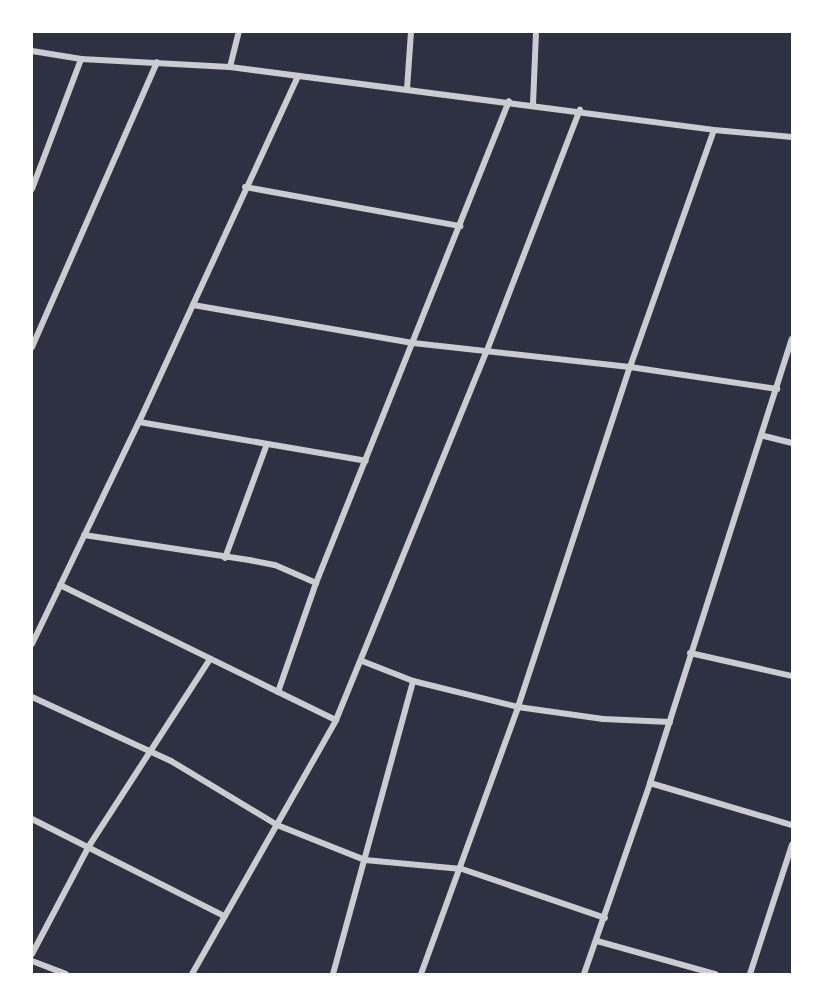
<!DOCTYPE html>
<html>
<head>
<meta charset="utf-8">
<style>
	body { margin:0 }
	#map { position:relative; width:824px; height:1006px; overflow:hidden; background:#2d3142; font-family:"DejaVu Sans",sans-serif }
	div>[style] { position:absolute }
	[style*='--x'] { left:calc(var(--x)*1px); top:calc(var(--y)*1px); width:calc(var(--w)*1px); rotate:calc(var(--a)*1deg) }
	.minor>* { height:6px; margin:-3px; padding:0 3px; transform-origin:3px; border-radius:3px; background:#caccd0 }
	span { translate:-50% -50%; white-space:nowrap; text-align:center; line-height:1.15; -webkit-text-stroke:4.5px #fff; paint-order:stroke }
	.frame { position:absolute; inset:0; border:33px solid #fff; pointer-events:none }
</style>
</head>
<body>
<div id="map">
	<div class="minor">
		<div style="--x:32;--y:51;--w:50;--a:9.3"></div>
		<div style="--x:81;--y:59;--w:149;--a:3.1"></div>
		<div style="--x:230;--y:67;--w:488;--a:7.4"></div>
		<div style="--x:714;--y:130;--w:78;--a:5.1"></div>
		<div style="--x:230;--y:67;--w:36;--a:-76"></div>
		<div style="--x:407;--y:89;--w:57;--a:-86"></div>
		<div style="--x:533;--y:104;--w:72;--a:-87.6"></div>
		<div style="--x:245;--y:187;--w:219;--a:10.3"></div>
		<div style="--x:32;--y:189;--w:139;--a:-69.3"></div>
		<div style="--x:193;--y:305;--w:223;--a:9.8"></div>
		<div style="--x:413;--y:343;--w:218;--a:6.3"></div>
		<div style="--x:630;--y:367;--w:149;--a:8.5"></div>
		<div style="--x:32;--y:347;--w:311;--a:-66.3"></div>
		<div style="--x:139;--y:422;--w:230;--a:9.7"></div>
		<div style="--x:764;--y:436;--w:29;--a:14"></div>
		<div style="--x:84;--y:535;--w:167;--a:8.6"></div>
		<div style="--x:249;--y:560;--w:26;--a:11"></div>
		<div style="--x:275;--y:565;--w:45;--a:23.7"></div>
		<div style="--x:225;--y:558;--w:121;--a:-69.8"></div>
		<div style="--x:60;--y:585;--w:307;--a:26.1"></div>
		<div style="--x:32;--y:644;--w:246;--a:-64.3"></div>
		<div style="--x:139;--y:422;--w:381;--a:-65.3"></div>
		<div style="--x:690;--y:653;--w:105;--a:12.7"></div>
		<div style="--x:362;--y:661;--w:55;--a:21.4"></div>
		<div style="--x:413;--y:681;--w:108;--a:13.9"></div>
		<div style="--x:518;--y:707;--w:86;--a:8"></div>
		<div style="--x:603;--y:719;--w:67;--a:2.6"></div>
		<div style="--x:278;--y:692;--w:115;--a:-70.8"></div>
		<div style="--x:316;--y:583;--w:519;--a:-68.18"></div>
		<div style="--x:32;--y:697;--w:153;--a:24.7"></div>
		<div style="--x:171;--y:761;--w:124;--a:31.1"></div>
		<div style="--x:277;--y:825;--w:95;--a:21.7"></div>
		<div style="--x:365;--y:860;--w:97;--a:5.3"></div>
		<div style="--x:462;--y:869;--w:151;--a:18.9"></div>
		<div style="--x:650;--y:783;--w:148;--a:16.5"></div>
		<div style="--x:32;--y:819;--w:215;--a:26.8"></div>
		<div style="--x:597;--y:941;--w:123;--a:15.6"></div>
		<div style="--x:32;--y:954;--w:122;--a:-62.2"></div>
		<div style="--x:89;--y:846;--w:223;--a:-57.1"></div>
		<div style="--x:32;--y:961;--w:36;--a:21"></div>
		<div style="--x:192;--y:974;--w:292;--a:-60.4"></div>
		<div style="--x:336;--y:720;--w:396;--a:-67.8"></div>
		<div style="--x:486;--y:353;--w:261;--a:-68.9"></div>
		<div style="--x:333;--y:974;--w:304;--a:-74.7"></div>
		<div style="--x:421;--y:974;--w:284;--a:-70"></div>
		<div style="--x:518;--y:707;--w:358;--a:-71.8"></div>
		<div style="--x:630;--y:367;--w:251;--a:-70.5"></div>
		<div style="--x:584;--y:974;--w:202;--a:-70.9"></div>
		<div style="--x:650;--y:783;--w:466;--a:-72.3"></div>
		<div style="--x:750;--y:974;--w:136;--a:-72"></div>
	</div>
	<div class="frame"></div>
</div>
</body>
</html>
